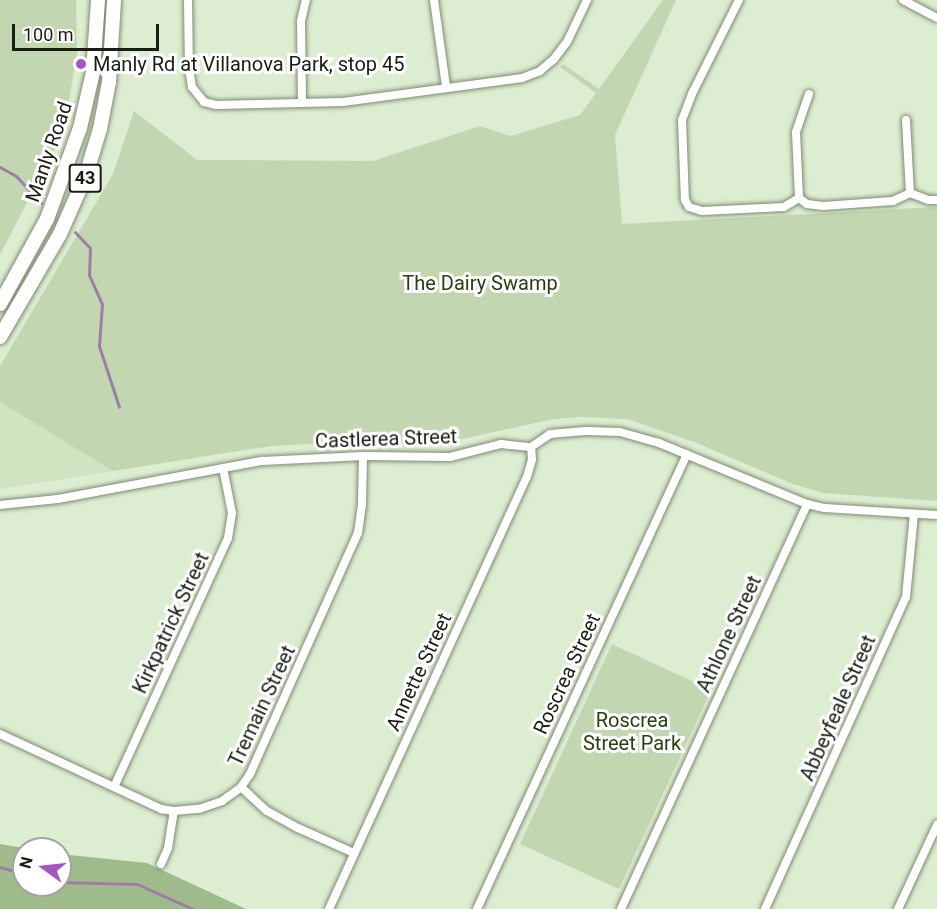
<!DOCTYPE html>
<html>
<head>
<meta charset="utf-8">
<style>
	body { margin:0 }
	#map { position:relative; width:937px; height:909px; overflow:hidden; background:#ddedd1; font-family:Roboto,sans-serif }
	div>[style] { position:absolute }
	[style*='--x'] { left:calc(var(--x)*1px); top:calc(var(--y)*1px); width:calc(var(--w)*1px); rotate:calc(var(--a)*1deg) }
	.built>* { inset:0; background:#d0e4c1 }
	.green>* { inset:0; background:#c1d6b1 }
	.forest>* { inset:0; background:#a0bb8b }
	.stream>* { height:3px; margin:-1.5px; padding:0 1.5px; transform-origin:1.5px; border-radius:1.5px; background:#9e7ea9 }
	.roads { filter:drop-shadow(0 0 2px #7e8c73) drop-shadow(0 0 2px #7e8c73) }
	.minor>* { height:8px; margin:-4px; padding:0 4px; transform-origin:4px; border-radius:4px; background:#fff }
	.primary>* { height:14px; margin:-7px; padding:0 7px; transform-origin:7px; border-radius:7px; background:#fff }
	.dots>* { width:16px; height:16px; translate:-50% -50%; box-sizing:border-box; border:3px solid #fff; border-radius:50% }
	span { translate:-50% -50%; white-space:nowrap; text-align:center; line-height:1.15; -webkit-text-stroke:6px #fff; paint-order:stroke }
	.shield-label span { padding:2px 4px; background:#fff; border:2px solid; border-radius:4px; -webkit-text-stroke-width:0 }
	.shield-label { font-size:18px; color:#191e14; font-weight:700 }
	.poi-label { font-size:20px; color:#191e14 }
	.left { translate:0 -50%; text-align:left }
	.street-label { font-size:20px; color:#191e14 }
	.park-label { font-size:20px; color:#28400d }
	.north { position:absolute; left:12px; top:837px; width:60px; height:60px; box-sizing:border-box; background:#fff; border:2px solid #a3a5a1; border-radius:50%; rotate:285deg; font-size:16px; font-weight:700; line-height:24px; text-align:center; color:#191e14 }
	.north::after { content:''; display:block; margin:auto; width:21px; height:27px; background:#a855c4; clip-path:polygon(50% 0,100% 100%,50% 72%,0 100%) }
	.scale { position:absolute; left:12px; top:24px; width:147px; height:27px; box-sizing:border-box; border:3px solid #191e14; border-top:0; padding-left:8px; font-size:18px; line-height:21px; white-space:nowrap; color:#191e14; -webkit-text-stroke:4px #fff; paint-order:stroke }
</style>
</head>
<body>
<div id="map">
	<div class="built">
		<div style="clip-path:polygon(0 402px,113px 471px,0 489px)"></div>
	</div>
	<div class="green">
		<div style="clip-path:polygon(0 0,76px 0,77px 53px,69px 101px,55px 148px,0 255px)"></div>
		<div style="clip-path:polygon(663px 0,676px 0,615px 135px,622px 224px,937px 207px,937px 501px,823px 493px,793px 484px,694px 442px,627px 419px,581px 417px,554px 419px,448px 442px,418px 445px,366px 441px,271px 446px,113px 471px,0 402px,0 366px,113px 174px,134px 111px,197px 160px,373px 161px,480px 126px,511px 136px,580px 115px,596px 93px,560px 67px,563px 64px,599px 89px)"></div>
		<div style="clip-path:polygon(612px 644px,711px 690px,619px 889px,520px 844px)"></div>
	</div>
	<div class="forest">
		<div style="clip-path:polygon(0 844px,30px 849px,24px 849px,24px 885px,60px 885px,60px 854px,147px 863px,246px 909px,0 909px)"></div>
	</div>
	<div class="stream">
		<div style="--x:0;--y:167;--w:18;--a:29"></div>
		<div style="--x:16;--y:176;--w:37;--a:47"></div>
		<div style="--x:75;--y:232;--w:22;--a:47"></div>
		<div style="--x:90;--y:248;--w:27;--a:92"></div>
		<div style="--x:89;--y:275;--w:32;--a:66"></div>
		<div style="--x:102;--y:304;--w:42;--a:94.1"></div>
		<div style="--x:99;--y:346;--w:64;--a:71.8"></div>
		<div style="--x:0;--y:867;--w:25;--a:16"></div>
		<div style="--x:60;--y:882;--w:77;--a:1.5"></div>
		<div style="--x:137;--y:884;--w:61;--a:24.1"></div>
	</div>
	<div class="roads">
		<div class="minor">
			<div style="--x:188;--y:0;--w:68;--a:89.2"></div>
			<div style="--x:189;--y:68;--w:19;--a:81"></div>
			<div style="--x:192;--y:87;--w:19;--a:51"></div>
			<div style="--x:204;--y:102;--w:12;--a:14"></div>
			<div style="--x:216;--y:105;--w:127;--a:-1.4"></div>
			<div style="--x:343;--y:102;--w:181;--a:-7.6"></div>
			<div style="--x:522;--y:78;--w:19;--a:-21"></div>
			<div style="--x:540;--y:71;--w:18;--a:-41"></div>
			<div style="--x:554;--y:59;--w:21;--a:-53"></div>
			<div style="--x:567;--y:42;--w:47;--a:-64.5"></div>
			<div style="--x:434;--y:0;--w:88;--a:82.1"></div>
			<div style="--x:739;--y:0;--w:105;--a:116.6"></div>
			<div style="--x:692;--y:94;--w:28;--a:111"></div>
			<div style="--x:682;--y:120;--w:80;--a:87.9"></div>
			<div style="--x:685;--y:200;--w:8;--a:60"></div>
			<div style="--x:689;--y:207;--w:14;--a:17"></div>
			<div style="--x:702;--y:211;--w:82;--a:-2.8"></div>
			<div style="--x:784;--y:207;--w:17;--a:-31"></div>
			<div style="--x:799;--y:198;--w:10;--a:37"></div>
			<div style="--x:807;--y:204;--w:16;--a:7"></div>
			<div style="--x:823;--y:206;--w:70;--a:-4.1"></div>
			<div style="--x:893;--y:201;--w:19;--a:-25"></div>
			<div style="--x:910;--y:193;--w:19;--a:21"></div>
			<div style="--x:928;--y:200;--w:9;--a:0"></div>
			<div style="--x:903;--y:0;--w:38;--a:28"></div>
			<div style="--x:302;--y:102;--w:81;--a:-90.7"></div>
			<div style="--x:301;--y:21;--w:22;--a:-77"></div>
			<div style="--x:906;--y:120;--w:73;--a:86.9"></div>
			<div style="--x:799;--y:198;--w:66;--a:-92.6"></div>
			<div style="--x:796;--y:132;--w:40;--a:-71.1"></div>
			<div style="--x:0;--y:505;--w:58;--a:-5.9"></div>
			<div style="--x:58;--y:499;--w:208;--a:-10.6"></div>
			<div style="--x:262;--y:461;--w:101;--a:-2.8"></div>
			<div style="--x:363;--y:456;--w:87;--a:0.7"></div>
			<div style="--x:450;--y:457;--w:53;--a:-14.3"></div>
			<div style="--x:501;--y:444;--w:30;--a:6"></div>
			<div style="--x:531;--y:447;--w:23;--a:-34"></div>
			<div style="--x:550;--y:434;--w:38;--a:-5"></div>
			<div style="--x:588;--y:431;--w:32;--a:2"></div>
			<div style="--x:620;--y:432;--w:41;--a:15.8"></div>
			<div style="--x:659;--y:443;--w:160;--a:22.4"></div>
			<div style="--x:807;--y:504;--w:18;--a:13"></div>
			<div style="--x:825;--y:508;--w:112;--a:3.6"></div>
			<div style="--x:0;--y:734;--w:178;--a:25"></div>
			<div style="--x:161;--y:809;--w:13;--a:9"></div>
			<div style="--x:174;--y:811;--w:25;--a:-5"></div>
			<div style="--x:199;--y:809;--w:24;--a:-19"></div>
			<div style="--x:222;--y:801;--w:24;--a:-36"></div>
			<div style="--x:241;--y:787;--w:16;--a:-55"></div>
			<div style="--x:250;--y:774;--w:264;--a:-65.9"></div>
			<div style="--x:358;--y:533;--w:29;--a:-82"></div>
			<div style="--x:362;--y:504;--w:48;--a:-88.8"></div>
			<div style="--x:114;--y:787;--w:274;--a:-65.4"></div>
			<div style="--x:228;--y:538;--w:25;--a:-81"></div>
			<div style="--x:232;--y:513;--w:46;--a:-101.3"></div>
			<div style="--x:241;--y:787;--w:35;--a:43"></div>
			<div style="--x:267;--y:811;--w:35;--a:29"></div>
			<div style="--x:298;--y:828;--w:61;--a:24.1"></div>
			<div style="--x:161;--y:864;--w:17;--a:-66"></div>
			<div style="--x:168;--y:848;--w:37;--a:-81"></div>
			<div style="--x:329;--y:909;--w:475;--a:-65.4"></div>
			<div style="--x:527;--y:477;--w:18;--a:-74"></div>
			<div style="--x:532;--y:460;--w:13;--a:-94"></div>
			<div style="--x:477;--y:909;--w:501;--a:-65.22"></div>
			<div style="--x:621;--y:909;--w:446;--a:-65.3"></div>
			<div style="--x:765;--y:909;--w:342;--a:-65.7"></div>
			<div style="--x:906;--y:597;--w:83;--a:-84.5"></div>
			<div style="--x:898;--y:909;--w:93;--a:-65.1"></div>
		</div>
		<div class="primary">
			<div style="--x:0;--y:304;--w:97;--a:-61.1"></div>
			<div style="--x:47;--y:219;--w:97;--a:-70.1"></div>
			<div style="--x:80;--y:128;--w:57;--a:-76.9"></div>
			<div style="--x:93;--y:72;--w:72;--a:-86"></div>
			<div style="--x:0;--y:337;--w:119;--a:-59.8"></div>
			<div style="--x:60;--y:234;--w:64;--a:-66.2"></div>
			<div style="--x:86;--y:175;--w:48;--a:-73.1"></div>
			<div style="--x:100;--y:129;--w:48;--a:-79.2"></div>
			<div style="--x:109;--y:82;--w:82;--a:-86.5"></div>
		</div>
	</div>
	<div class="dots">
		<div style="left:81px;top:64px;background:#a855c4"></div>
	</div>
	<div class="shield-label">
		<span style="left:85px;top:178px">43</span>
	</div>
	<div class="poi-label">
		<span class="left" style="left:93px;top:64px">Manly Rd at Villanova Park, stop 45</span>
	</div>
	<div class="street-label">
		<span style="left:49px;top:152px;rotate:-71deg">Manly Road</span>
		<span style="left:386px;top:439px;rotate:-2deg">Castlerea Street</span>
		<span style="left:171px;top:623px;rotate:-65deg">Kirkpatrick Street</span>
		<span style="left:729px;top:634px;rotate:-65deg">Athlone Street</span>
		<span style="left:419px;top:672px;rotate:-65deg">Annette Street</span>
		<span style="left:567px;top:674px;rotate:-65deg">Roscrea Street</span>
		<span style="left:262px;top:706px;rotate:-65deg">Tremain Street</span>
		<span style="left:838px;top:708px;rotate:-66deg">Abbeyfeale Street</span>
	</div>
	<div class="park-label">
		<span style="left:480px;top:283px">The Dairy Swamp</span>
		<span style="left:632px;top:732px">Roscrea<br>Street Park</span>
	</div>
	<div class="north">N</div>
	<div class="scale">100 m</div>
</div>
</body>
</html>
